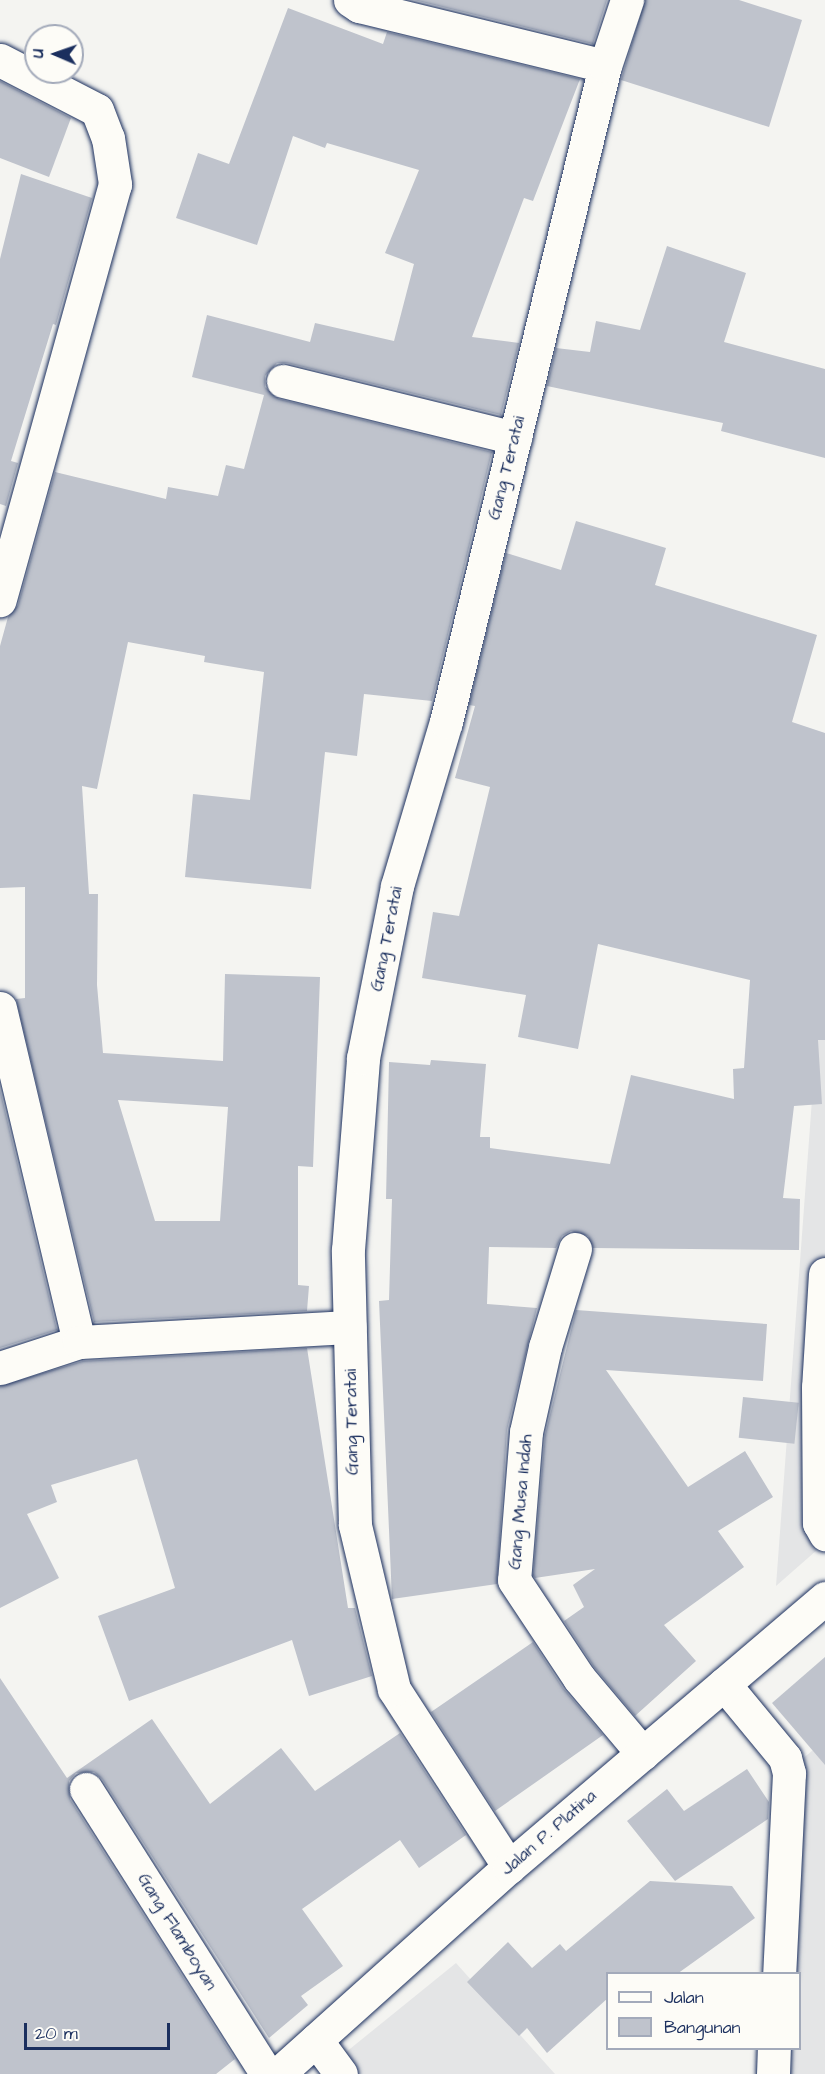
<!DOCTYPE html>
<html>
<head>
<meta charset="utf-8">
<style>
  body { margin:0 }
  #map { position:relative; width:825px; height:2074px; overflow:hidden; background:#f4f4f1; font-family:"Architects Daughter",sans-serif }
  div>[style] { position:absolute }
  .built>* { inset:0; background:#e4e5e6 }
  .building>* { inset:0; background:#bfc3cc; transform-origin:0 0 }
  .roads { filter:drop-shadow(0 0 2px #1b2f5e) drop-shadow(0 0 2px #1b2f5e) }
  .minor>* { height:33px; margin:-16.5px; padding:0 16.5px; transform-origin:16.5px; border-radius:16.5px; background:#fdfcf7 }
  span { translate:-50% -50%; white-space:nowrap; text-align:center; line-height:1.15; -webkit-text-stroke:4.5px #fdfcf7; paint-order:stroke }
  .street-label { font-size:18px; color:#1b2f5e }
  .legend { position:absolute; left:606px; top:1972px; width:195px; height:78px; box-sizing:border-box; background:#fdfcf7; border:2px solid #a3aaba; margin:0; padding:8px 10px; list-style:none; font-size:18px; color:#1b2f5e }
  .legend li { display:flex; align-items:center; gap:12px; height:30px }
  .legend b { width:30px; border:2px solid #a3aaba }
  .north { position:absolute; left:24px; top:24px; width:60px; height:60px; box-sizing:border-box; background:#fdfcf7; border:2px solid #a3aaba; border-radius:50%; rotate:272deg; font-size:16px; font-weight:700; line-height:24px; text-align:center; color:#1b2f5e }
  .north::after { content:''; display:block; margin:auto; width:21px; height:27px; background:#1b2f5e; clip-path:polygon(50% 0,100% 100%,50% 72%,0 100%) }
  .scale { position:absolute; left:24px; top:2023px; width:146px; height:27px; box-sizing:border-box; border:3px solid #1b2f5e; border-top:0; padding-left:8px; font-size:18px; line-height:21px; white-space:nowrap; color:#1b2f5e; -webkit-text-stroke:4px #fdfcf7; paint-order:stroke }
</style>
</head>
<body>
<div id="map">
  <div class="built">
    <div style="clip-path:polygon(825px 924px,825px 1543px,776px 1586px)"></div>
    <div style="clip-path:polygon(825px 1740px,825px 2074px,756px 2074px,758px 2049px,800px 2048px,800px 1974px,763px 1973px,776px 1781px)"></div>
    <div style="clip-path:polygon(456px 1963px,555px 2074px,319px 2074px)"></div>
  </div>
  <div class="building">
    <div style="clip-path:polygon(414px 0,607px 0,593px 44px)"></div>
    <div style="clip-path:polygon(645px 0,739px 0,802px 20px,769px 127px,621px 80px)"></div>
    <div style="clip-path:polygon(evenodd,288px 8px,383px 44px,387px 32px,580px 79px,533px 201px,524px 198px,472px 337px,519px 343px,501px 415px,287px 363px,277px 363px,265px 376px,265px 387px,279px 399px,492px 452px,432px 701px,364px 694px,357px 756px,325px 752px,311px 889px,185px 877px,193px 794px,250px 800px,264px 672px,204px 662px,205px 656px,128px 642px,97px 789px,82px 786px,89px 894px,98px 894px,97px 985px,103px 1053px,223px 1061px,225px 974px,320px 977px,313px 1167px,298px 1166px,298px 1285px,309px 1286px,307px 1311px,94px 1322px,16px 999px,25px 998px,25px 887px,0 888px,0 646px,8px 617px,18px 605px,55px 472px,166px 499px,168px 487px,218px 496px,226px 465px,244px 469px,264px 395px,192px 377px,207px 315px,310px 342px,315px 323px,394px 341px,414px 264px,385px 253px,419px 170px,327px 143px,325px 148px,293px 136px,257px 245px,176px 218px,198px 153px,229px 164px,288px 8px,118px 1100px,228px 1107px,220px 1221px,155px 1221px,118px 1100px)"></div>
    <div style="clip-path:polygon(0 81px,71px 118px,49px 177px,0 158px)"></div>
    <div style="clip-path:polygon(21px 174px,92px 198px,56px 325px,53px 324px,11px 461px,18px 463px,6px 506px,0 504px,0 259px)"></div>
    <div style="clip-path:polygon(667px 246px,746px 273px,724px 342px,825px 369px,825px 458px,721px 431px,723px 423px,547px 386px,556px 348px,590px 352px,596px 321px,640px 330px)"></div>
    <div style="clip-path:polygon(576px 521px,666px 548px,655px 585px,817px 635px,792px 722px,825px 733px,825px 1040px,818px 1040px,822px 1104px,794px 1106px,783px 1198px,800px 1199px,799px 1250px,593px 1248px,588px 1236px,571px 1231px,562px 1236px,556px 1248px,489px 1247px,487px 1304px,537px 1308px,507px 1430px,497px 1584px,392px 1599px,379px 1301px,389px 1300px,392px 1199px,386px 1199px,389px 1062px,430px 1065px,431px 1060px,486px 1064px,480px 1137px,490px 1137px,490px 1148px,610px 1164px,631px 1075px,734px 1099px,733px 1069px,744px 1068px,750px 980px,598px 944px,578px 1049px,518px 1037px,526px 995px,422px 978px,433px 912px,459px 916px,490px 787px,455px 778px,475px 706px,469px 705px,506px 553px,561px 570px)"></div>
    <div style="clip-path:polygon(0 1089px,57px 1330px,0 1348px)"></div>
    <div style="clip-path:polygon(576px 1310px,767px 1324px,763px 1381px,606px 1370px,688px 1487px,745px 1451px,773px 1497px,718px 1531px,744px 1567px,664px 1625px,696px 1661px,635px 1716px,594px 1667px,564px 1621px,584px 1607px,573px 1585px,595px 1569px,535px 1578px,533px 1575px,545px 1435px)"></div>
    <div style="clip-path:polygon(307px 1348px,348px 1608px,355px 1608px,372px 1676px,309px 1696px,292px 1640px,129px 1701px,98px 1616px,175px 1588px,137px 1459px,51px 1485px,57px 1502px,27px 1514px,59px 1578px,0 1608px,0 1386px,83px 1361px)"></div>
    <div style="left:743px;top:1397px;width:56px;height:41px;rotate:6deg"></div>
    <div style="clip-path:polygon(533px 1642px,563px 1688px,603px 1735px,495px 1811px,431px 1712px)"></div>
    <div style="clip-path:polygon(825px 1657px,825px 1765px,772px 1703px)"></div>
    <div style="clip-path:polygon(0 1678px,67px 1778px,152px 1719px,210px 1804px,281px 1748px,315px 1791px,400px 1733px,466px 1835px,419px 1868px,400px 1840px,302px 1909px,343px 1966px,301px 1996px,308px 2005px,269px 2038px,102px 1779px,94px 1772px,76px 1773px,69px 1781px,70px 1799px,235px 2059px,216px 2074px,0 2074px)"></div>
    <div style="clip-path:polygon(747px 1769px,769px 1802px,768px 1819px,675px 1881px,627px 1821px,667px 1789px,684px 1811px)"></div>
    <div style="clip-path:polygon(650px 1881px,732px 1886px,755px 1918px,677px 1974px,608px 1974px,608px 1998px,547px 2053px,527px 2028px,519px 2036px,467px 1982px,508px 1942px,532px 1968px,560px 1944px,566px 1951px)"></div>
  </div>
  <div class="roads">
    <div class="minor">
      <div style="left:350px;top:0;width:11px;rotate:34deg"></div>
      <div style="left:359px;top:6px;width:253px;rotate:13.7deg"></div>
      <div style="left:0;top:60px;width:109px;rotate:27.3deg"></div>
      <div style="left:97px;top:110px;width:30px;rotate:69deg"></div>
      <div style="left:108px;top:138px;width:47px;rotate:81.3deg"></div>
      <div style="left:115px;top:184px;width:432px;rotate:105.5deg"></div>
      <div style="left:283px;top:381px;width:239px;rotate:13.8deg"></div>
      <div style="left:0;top:1008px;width:343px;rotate:76.7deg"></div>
      <div style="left:575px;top:1249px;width:102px;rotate:107deg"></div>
      <div style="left:545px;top:1347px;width:87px;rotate:102.6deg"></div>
      <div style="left:526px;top:1432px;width:148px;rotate:94.6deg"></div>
      <div style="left:514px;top:1580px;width:118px;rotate:56.4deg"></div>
      <div style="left:579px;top:1678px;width:99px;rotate:49.9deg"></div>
      <div style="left:825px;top:1274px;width:113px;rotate:93.5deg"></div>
      <div style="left:818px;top:1387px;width:136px;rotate:89.6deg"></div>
      <div style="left:819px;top:1523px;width:13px;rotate:61deg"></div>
      <div style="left:0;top:1368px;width:83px;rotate:-18.2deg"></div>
      <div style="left:79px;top:1342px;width:271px;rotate:-3.2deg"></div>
      <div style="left:724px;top:1684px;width:96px;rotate:50.5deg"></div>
      <div style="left:785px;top:1758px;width:16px;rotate:75deg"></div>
      <div style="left:789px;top:1773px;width:201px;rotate:92.8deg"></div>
      <div style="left:86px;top:1789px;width:338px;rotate:57.6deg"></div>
      <div style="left:509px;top:1867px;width:212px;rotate:-122.9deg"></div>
      <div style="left:394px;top:1689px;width:169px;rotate:-103.4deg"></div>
      <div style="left:355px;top:1525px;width:275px;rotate:-91.5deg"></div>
      <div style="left:348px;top:1250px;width:193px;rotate:-85.5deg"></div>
      <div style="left:363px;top:1058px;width:175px;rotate:-78.8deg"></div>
      <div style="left:397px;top:886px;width:171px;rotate:-73.4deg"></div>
      <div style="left:446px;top:722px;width:675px;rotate:-76.38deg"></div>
      <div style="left:605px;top:66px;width:70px;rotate:-71.6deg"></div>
      <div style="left:316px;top:2040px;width:42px;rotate:53.7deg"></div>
      <div style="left:278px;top:2074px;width:310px;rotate:-41.9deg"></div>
      <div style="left:509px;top:1867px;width:415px;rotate:-40.4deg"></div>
      <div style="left:773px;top:2074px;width:26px;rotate:-88deg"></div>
    </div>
  </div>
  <div class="street-label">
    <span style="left:507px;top:468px;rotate:-76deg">Gang Teratai</span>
    <span style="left:387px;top:939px;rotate:-79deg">Gang Teratai</span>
    <span style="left:352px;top:1422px;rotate:-91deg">Gang Teratai</span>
    <span style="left:521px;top:1502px;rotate:-85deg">Gang Musa Indah</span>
    <span style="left:549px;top:1833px;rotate:-41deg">Jalan P. Platina</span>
    <span style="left:177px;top:1932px;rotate:58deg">Gang Flamboyan</span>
  </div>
  <ul class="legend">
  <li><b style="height:8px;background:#fdfcf7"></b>Jalan</li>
  <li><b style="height:16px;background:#bfc3cc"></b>Bangunan</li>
  </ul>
  <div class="north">U</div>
  <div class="scale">20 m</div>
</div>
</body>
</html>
